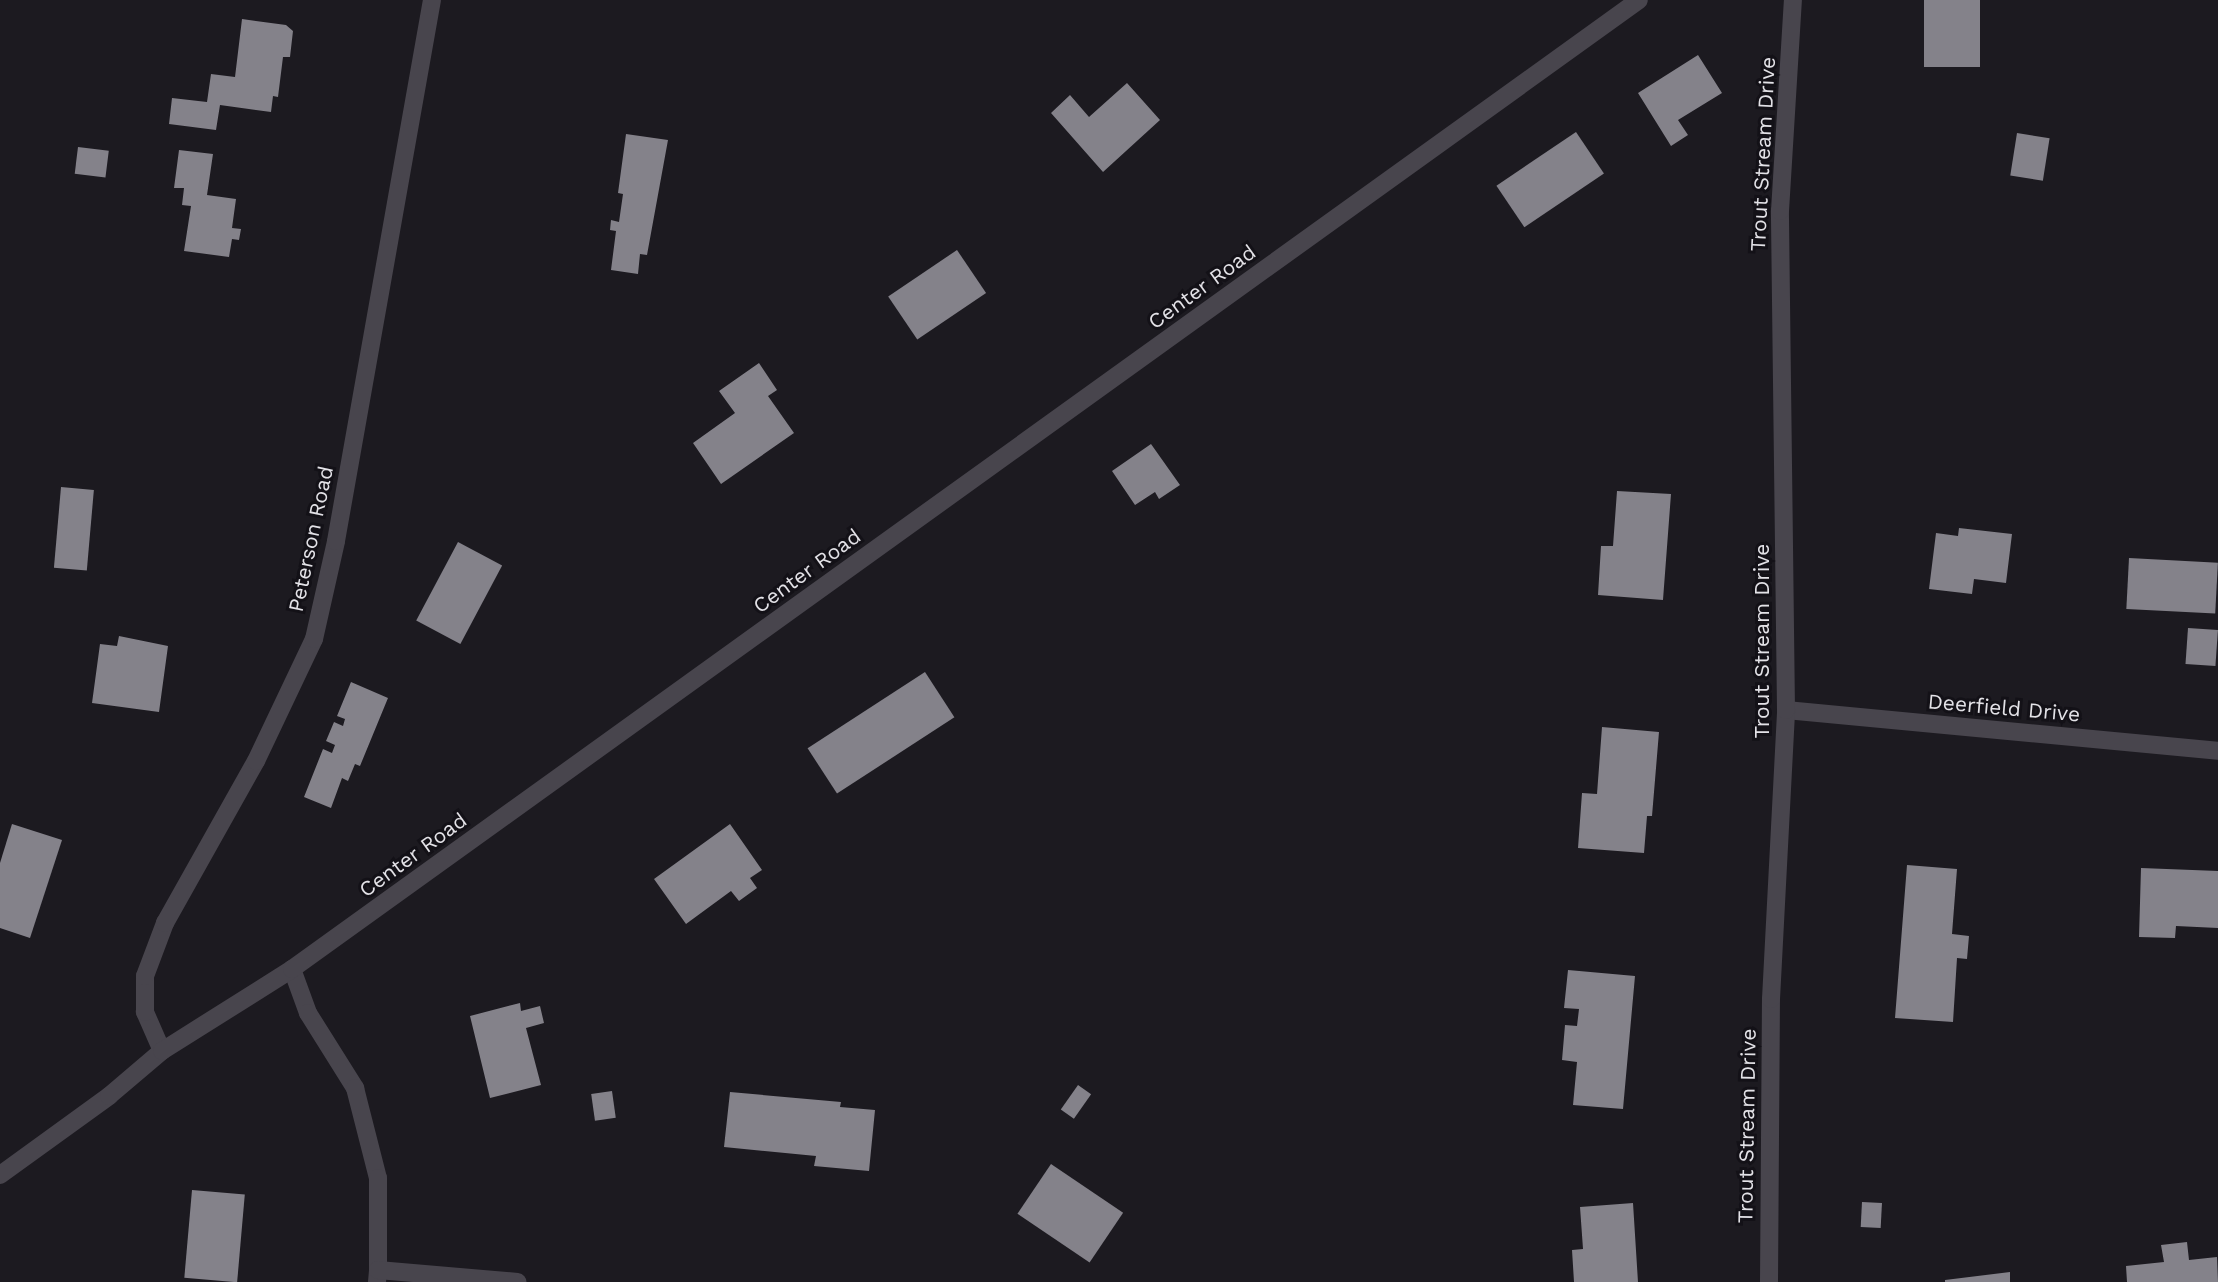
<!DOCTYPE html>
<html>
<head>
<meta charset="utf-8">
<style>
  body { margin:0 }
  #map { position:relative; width:2218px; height:1282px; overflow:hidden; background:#1c1a20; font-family:"Work Sans",sans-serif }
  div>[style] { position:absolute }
  .building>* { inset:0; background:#84828a; transform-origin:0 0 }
  .street>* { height:18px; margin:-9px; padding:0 9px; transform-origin:9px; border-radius:9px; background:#48454d }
  .secondary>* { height:18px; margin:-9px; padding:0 9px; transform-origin:9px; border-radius:9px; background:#48454d }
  span { translate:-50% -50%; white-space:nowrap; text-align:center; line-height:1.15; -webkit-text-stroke:6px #131117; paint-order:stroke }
  .street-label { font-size:21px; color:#e3e2e7 }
</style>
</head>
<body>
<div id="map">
  <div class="building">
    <div style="left:1924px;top:0;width:56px;height:67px"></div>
    <div style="clip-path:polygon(242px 19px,286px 25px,293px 31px,290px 57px,283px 57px,278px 97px,273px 96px,271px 112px,220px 105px,216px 130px,169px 124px,172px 98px,207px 102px,211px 74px,235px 77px)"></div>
    <div style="clip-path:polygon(1698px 55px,1722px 93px,1678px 120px,1688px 135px,1671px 146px,1638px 93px)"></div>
    <div style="clip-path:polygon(1127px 83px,1160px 120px,1103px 172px,1051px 113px,1070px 95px,1089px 117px)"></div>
    <div style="left:1576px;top:132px;width:50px;height:96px;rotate:56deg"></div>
    <div style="left:2017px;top:133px;width:33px;height:43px;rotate:9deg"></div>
    <div style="clip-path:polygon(626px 134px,668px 140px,647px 255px,640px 254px,638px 274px,611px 270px,616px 231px,610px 230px,611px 220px,619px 222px,623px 194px,618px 193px)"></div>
    <div style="left:78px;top:147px;width:31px;height:27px;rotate:7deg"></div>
    <div style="clip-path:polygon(179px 150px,213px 154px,207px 195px,236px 199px,232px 228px,241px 229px,239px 240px,232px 239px,229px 257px,184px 251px,191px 206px,182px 205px,184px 188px,174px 188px)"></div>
    <div style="left:957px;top:250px;width:52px;height:83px;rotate:56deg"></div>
    <div style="clip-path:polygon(759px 363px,777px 390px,768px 396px,794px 433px,721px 484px,693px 443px,735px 413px,719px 391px)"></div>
    <div style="clip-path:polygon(1151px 444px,1180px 485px,1159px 499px,1155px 492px,1135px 505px,1112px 471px)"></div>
    <div style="left:61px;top:487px;width:33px;height:81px;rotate:5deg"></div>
    <div style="clip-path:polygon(1617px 491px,1671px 494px,1663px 600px,1598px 595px,1601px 546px,1613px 546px)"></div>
    <div style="clip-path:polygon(1959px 528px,2012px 534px,2006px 583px,1974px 579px,1972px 594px,1929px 589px,1936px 533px,1958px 536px)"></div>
    <div style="left:458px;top:542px;width:50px;height:89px;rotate:28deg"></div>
    <div style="left:2129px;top:558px;width:89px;height:51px;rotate:3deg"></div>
    <div style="left:2188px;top:628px;width:30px;height:36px;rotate:4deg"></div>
    <div style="clip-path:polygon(119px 636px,168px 646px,159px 712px,92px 703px,100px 644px,117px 646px)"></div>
    <div style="left:925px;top:672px;width:54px;height:140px;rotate:57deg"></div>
    <div style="clip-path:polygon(351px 682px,388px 698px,360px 766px,355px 764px,348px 781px,342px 778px,331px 808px,304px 797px,323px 749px,332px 753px,335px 745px,326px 741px,334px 722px,343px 726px,345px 719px,337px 716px)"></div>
    <div style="clip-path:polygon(1602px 727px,1659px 732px,1652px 816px,1647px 816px,1644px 853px,1578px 848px,1582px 793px,1597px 794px)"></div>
    <div style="clip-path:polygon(12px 824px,62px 840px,30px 938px,0 928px,0 863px)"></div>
    <div style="clip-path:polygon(730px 824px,762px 870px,750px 878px,757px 888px,739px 901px,731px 891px,686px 924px,654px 879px)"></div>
    <div style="clip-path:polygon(1907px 865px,1957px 869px,1952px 934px,1969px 936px,1967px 959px,1957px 958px,1953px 1022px,1895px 1018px)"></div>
    <div style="clip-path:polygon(2141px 868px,2218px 871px,2218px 928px,2176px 926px,2175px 938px,2139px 937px)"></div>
    <div style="clip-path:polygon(1568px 970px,1635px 976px,1623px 1109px,1573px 1105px,1577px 1062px,1562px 1060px,1565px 1025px,1577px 1026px,1579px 1009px,1564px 1008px)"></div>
    <div style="clip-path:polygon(520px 1003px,521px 1011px,540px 1006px,544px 1023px,526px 1028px,541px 1085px,490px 1098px,470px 1016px)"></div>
    <div style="left:1078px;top:1085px;width:16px;height:30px;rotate:35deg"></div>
    <div style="left:612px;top:1091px;width:27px;height:21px;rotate:82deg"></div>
    <div style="clip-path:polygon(730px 1092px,841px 1102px,840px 1107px,875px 1110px,869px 1171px,814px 1166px,816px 1156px,724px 1147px)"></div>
    <div style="left:1051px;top:1164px;width:87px;height:60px;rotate:34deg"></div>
    <div style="left:192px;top:1190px;width:53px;height:88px;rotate:5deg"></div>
    <div style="left:1862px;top:1202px;width:20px;height:25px;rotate:3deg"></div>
    <div style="clip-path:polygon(1633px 1203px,1638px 1282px,1574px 1282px,1572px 1250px,1583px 1249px,1580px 1207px)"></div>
    <div style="clip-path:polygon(2187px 1242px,2189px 1260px,2217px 1257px,2218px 1282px,2127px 1282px,2126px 1266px,2164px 1262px,2161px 1245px)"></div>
    <div style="clip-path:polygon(2010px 1272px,2010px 1282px,1945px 1282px,1945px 1280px)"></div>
  </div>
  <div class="street">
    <div style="left:1786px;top:710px;width:434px;rotate:5.4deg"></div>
    <div style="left:292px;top:969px;width:47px;rotate:70deg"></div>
    <div style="left:308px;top:1013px;width:89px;rotate:57.9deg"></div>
    <div style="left:355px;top:1088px;width:93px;rotate:75.7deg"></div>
    <div style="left:378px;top:1178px;width:92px;rotate:90deg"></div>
    <div style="left:162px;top:1051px;width:43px;rotate:-113.6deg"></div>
    <div style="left:145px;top:1012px;width:36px;rotate:-90deg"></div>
    <div style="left:145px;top:976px;width:57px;rotate:-69.3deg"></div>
    <div style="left:165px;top:923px;width:186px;rotate:-60.7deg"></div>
    <div style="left:256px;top:761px;width:135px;rotate:-64.6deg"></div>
    <div style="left:314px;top:639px;width:100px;rotate:-77.3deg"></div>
    <div style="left:336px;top:541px;width:549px;rotate:-79.94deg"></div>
    <div style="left:377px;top:1282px;width:12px;rotate:-85deg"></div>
    <div style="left:378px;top:1270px;width:140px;rotate:4.9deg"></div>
    <div style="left:1769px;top:1282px;width:283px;rotate:-89.6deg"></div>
    <div style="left:1771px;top:999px;width:289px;rotate:-87deg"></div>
    <div style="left:1786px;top:710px;width:499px;rotate:-90.7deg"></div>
    <div style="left:1780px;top:211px;width:211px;rotate:-86.5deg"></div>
  </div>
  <div class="secondary">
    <div style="left:0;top:1175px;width:135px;rotate:-35.9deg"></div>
    <div style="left:109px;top:1096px;width:70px;rotate:-40.3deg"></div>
    <div style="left:162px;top:1051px;width:154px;rotate:-32.2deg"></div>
    <div style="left:292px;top:969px;width:1659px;rotate:-35.73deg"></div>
  </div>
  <div class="street-label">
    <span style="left:1763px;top:154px;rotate:-87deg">Trout Stream Drive</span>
    <span style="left:1202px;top:287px;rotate:-36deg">Center Road</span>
    <span style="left:311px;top:539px;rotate:-78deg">Peterson Road</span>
    <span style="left:807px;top:571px;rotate:-36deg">Center Road</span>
    <span style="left:1762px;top:641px;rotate:-90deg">Trout Stream Drive</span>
    <span style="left:2004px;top:708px;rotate:5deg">Deerfield Drive</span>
    <span style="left:413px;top:855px;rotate:-36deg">Center Road</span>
    <span style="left:1747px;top:1126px;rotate:-89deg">Trout Stream Drive</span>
  </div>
</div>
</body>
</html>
